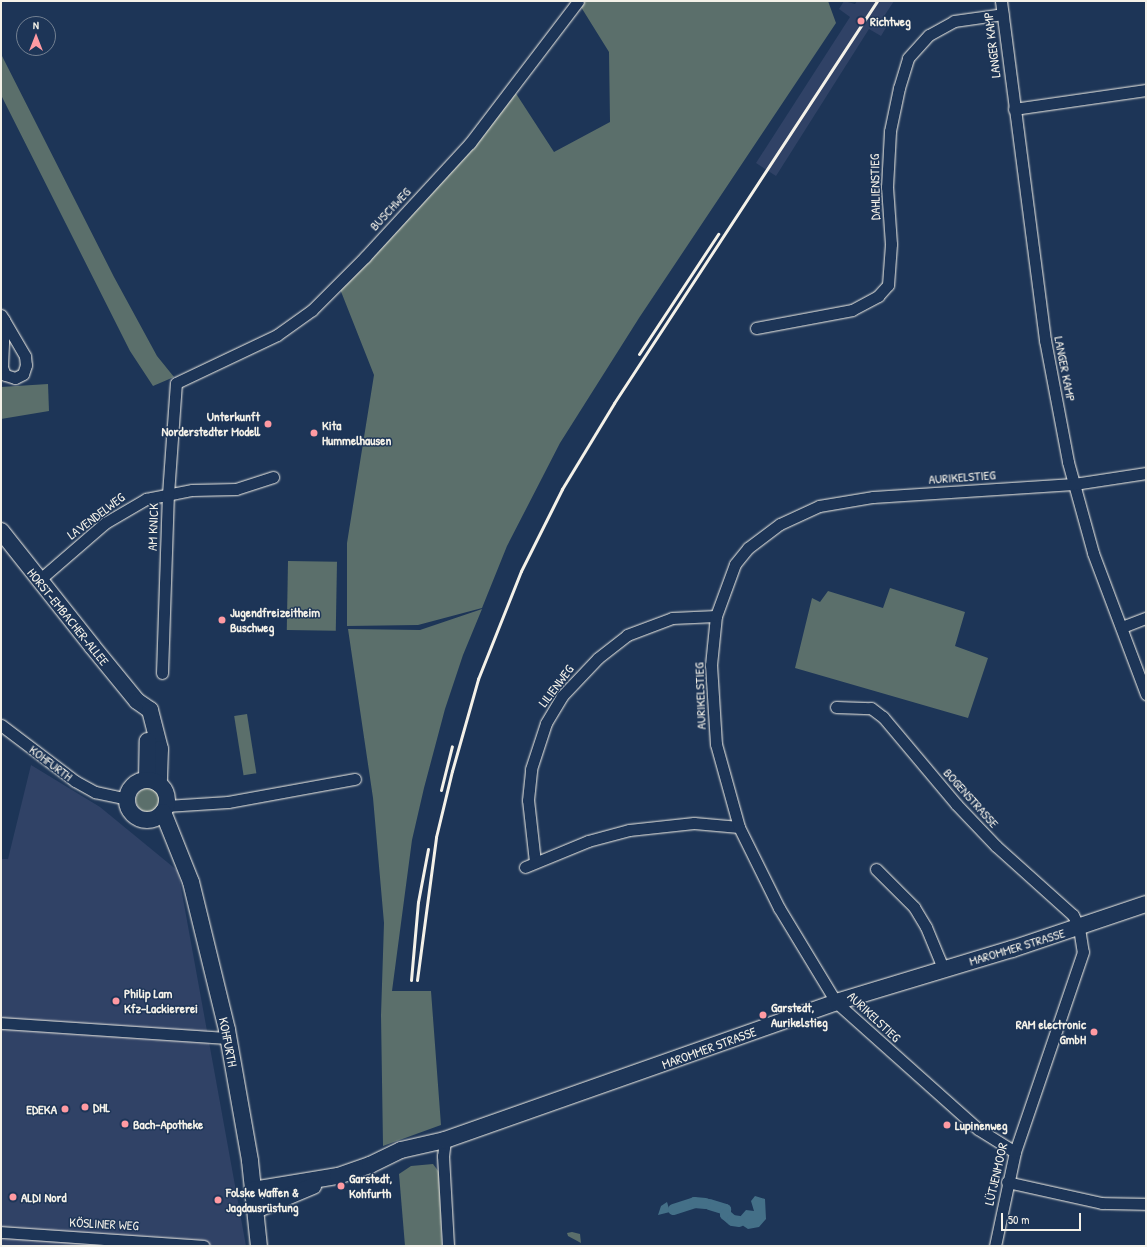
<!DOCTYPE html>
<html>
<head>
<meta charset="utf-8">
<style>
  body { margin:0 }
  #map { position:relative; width:1147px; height:1247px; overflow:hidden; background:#1d3557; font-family:"Patrick Hand",sans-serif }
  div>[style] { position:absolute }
  .built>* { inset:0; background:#304266 }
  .green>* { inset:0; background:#5b6f6b; transform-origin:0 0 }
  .round { border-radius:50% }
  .water>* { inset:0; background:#447088 }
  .canal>* { height:11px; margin:-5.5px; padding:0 5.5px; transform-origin:5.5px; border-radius:5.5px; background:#447088 }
  .roads { filter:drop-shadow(0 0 1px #f4f1e8) drop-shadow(0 0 1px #f4f1e8) }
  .street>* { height:11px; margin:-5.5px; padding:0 5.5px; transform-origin:5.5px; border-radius:5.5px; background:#1d3557 }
  .secondary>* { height:16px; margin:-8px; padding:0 8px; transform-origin:8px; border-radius:8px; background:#1d3557 }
  .secondary>.ring { margin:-8px; padding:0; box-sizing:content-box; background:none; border:16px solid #1d3557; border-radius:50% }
  .rail>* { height:3px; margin:-1.5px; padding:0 1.5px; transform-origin:1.5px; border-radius:1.5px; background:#f4f1e8 }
  .dots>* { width:11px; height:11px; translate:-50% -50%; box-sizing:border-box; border:2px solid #1d3557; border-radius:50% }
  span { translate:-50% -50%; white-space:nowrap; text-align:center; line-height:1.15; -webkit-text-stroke:3px #1d3557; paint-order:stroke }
  .poi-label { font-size:13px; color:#f4f1e8; font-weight:700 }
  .left { translate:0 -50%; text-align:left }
  .right { translate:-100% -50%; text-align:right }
  .street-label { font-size:13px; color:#f4f1e8 }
  .frame { position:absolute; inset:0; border:2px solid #f4f1e8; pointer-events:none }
  .north { position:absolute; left:16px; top:16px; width:40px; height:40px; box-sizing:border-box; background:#1d3557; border:1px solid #738091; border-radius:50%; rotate:0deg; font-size:11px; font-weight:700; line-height:16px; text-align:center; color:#f4f1e8 }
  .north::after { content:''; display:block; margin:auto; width:14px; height:18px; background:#ff9aa2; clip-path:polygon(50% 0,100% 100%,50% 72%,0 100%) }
  .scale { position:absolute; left:1001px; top:1213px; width:80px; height:18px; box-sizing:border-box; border:2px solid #f4f1e8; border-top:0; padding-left:5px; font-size:12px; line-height:14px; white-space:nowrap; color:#f4f1e8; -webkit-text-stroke:3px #1d3557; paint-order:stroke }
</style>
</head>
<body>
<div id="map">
  <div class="built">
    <div style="clip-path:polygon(844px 1px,855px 4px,857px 1px,894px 1px,881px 21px,887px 26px,881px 36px,869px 29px,776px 176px,756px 163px,850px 17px,839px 9px)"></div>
    <div style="clip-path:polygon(31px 765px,100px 807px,178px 871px,246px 1246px,1px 1246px,1px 859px,8px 859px)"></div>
  </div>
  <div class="green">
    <div style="clip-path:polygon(585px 1px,828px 1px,836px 23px,639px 318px,560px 443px,507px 546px,482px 608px,418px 625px,347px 626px,347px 543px,374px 375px,340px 289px,515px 92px,554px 152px,610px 122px,609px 52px,581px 7px)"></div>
    <div style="clip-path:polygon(1px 54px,114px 277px,157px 356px,174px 377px,153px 386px,130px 351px,1px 95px)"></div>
    <div style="clip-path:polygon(48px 384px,49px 411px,1px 419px,1px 387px)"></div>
    <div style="left:288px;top:561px;width:49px;height:69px;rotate:1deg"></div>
    <div style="clip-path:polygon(890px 588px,965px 612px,955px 646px,988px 658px,968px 718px,795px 668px,812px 598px,820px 602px,828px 591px,883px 608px)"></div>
    <div style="clip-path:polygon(482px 609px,463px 655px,445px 709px,424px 788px,412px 840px,392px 991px,431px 991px,441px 1125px,383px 1146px,381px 1015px,384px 923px,373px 798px,348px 629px,420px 630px)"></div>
    <div style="left:247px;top:714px;width:60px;height:13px;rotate:81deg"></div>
    <div class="round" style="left:136px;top:788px;width:24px;height:24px"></div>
    <div style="clip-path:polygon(433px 1164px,439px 1172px,442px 1246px,405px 1246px,399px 1174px,411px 1166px)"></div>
    <div style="clip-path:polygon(572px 1232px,580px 1234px,581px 1243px,568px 1236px,567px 1233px)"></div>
  </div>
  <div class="water">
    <div style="clip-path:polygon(755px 1196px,765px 1199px,766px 1219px,759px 1227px,748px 1229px,739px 1223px,739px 1218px,746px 1210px,754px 1211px,751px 1201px)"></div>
    <div style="clip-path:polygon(667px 1202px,670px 1212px,658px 1215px,661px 1206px)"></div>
  </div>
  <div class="canal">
    <div style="left:709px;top:1204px;width:17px;rotate:17deg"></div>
    <div style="left:725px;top:1209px;width:5px;rotate:90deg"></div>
    <div style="left:725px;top:1214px;width:9px;rotate:41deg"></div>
    <div style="left:732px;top:1220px;width:7px;rotate:8deg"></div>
    <div style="left:673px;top:1209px;width:22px;rotate:-18deg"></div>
    <div style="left:694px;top:1202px;width:11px;rotate:5deg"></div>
  </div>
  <div class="roads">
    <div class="street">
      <div style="left:1001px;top:1px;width:342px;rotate:82.6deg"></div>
      <div style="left:1045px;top:340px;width:124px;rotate:79.3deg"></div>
      <div style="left:1068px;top:462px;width:94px;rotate:74.6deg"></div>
      <div style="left:1093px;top:553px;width:151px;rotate:69.4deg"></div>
      <div style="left:1014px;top:109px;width:133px;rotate:-8.2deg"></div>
      <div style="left:1px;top:315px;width:6px;rotate:59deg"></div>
      <div style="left:4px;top:320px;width:42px;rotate:59.7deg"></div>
      <div style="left:25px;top:356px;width:9px;rotate:84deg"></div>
      <div style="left:26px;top:365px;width:9px;rotate:108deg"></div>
      <div style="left:23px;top:374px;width:9px;rotate:153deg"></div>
      <div style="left:15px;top:378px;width:10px;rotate:-163deg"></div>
      <div style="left:5px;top:375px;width:9px;rotate:-111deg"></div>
      <div style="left:2px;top:367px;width:47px;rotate:-87.6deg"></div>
      <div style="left:756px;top:328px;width:98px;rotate:-10.6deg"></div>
      <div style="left:852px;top:310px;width:30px;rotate:-28deg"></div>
      <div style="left:878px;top:296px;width:15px;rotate:-48deg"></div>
      <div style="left:888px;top:285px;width:41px;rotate:-85.8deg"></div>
      <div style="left:891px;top:244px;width:57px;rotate:-94deg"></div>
      <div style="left:887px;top:187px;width:56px;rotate:-86.9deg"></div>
      <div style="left:890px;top:131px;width:44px;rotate:-78.2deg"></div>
      <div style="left:899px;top:88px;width:31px;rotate:-73deg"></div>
      <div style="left:908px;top:58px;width:31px;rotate:-48deg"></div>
      <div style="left:929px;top:35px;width:29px;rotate:-29deg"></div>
      <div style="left:954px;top:21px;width:49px;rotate:-8.1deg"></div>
      <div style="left:38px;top:581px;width:89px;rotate:-40.9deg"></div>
      <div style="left:105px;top:523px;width:48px;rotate:-30.3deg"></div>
      <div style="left:146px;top:499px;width:47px;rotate:-11.1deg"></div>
      <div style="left:192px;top:490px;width:44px;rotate:-1.3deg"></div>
      <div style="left:236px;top:489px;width:39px;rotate:-18deg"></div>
      <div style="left:1122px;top:627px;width:26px;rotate:-21deg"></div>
      <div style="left:162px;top:673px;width:179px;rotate:-88.1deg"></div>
      <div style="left:168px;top:494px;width:111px;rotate:-85.9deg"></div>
      <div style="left:176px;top:383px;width:112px;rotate:-25.4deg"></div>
      <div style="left:277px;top:335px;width:43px;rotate:-35.5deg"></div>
      <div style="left:312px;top:310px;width:75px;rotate:-45deg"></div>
      <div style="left:365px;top:257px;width:155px;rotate:-47.4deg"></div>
      <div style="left:470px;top:143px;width:178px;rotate:-52.7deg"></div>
      <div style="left:836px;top:707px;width:35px;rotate:2deg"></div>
      <div style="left:871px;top:708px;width:15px;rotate:37deg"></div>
      <div style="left:883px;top:717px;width:114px;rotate:50deg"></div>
      <div style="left:956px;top:804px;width:58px;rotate:46.4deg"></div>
      <div style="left:996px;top:846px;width:103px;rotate:41.9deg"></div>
      <div style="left:1073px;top:915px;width:14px;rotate:65deg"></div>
      <div style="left:1079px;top:928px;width:24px;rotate:81deg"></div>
      <div style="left:1083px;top:952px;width:211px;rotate:108.8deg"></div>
      <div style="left:1015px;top:1152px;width:96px;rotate:102deg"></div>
      <div style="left:1px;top:725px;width:93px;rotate:37.1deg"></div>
      <div style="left:75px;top:781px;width:23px;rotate:29deg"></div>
      <div style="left:95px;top:792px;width:33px;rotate:12deg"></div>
      <div style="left:166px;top:806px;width:62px;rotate:-3.7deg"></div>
      <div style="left:228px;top:802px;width:129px;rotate:-10.3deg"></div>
      <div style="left:535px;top:862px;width:62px;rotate:-96.4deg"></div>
      <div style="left:528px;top:800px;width:31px;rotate:-84deg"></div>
      <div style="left:531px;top:769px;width:48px;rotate:-71.9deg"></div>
      <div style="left:546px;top:723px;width:31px;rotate:-59deg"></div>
      <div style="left:562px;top:696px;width:52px;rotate:-46.5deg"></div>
      <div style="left:598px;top:658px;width:37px;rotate:-38deg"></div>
      <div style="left:627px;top:635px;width:48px;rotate:-20.7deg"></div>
      <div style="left:672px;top:618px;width:44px;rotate:-2.6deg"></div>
      <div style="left:525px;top:867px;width:68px;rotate:-22.4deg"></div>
      <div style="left:588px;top:841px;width:42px;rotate:-15deg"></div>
      <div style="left:629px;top:830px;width:65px;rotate:-6.1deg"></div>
      <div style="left:694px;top:823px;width:45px;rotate:5.1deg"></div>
      <div style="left:876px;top:869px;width:54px;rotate:45deg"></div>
      <div style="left:914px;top:907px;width:23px;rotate:59deg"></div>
      <div style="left:926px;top:927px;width:44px;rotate:67.5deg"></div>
      <div style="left:1px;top:1023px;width:228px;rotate:3.8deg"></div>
      <div style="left:445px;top:1140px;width:16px;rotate:97deg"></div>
      <div style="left:443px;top:1156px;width:90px;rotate:86.8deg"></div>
      <div style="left:1015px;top:1152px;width:44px;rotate:-148.1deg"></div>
      <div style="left:978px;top:1129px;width:191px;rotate:-138.2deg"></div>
      <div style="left:836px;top:1002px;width:110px;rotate:-121.2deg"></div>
      <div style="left:779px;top:908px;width:90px;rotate:-116.3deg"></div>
      <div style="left:739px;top:827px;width:86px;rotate:-105.5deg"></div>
      <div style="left:716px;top:744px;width:79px;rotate:-93.6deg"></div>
      <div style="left:711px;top:665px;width:49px;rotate:-84.2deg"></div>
      <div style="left:716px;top:616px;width:55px;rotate:-69.9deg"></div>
      <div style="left:735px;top:564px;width:21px;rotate:-51deg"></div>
      <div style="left:748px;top:548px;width:40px;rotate:-37deg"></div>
      <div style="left:780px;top:524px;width:43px;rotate:-24.8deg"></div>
      <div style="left:819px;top:506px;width:55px;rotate:-9.5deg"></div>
      <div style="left:873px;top:497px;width:201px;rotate:-3.7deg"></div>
      <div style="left:1074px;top:484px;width:73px;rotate:-8.7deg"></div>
      <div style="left:1007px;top:1182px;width:97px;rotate:12.5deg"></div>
      <div style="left:1102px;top:1203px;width:44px;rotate:1.3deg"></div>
      <div style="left:1px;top:1232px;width:203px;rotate:3.9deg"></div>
    </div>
    <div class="secondary">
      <div style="left:1px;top:531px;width:147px;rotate:51.6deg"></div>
      <div style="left:92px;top:646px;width:71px;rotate:50.7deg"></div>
      <div style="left:137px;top:701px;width:16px;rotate:35deg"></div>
      <div style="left:150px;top:710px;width:40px;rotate:75.6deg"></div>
      <div style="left:160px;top:749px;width:35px;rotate:92deg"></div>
      <div style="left:147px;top:780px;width:39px;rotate:-89deg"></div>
      <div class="ring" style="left:127px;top:780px;width:24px;height:24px"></div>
      <div style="left:163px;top:812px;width:75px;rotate:68.2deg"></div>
      <div style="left:191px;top:882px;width:152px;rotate:76.3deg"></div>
      <div style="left:227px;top:1030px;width:133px;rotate:80deg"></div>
      <div style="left:250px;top:1161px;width:85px;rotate:84deg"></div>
      <div style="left:253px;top:1190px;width:86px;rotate:-9.4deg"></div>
      <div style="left:338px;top:1176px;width:34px;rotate:-19deg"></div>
      <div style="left:370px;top:1165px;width:34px;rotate:-26deg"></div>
      <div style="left:401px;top:1150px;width:45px;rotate:-12.8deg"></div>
      <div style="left:445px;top:1140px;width:415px;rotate:-19.4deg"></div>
      <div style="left:836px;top:1002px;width:184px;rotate:-16.8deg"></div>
      <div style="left:1012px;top:949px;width:141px;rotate:-18.6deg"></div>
      <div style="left:256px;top:1210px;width:62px;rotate:-22.8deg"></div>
    </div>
  </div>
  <div class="rail">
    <div style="left:639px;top:354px;width:144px;rotate:-56.6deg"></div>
    <div style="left:441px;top:790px;width:45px;rotate:-76deg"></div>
    <div style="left:411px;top:980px;width:78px;rotate:-84.9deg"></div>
    <div style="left:418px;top:902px;width:54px;rotate:-79.3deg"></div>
    <div style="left:417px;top:980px;width:144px;rotate:-82.4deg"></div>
    <div style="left:436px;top:837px;width:68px;rotate:-76.4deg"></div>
    <div style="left:452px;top:771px;width:96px;rotate:-74.2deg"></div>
    <div style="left:478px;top:679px;width:116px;rotate:-68.3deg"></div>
    <div style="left:521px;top:571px;width:92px;rotate:-63.4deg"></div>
    <div style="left:562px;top:489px;width:100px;rotate:-58.8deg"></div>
    <div style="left:614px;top:403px;width:480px;rotate:-56.8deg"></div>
  </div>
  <div class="dots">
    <div style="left:861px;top:21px;background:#ff9aa2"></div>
    <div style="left:268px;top:424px;background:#ff9aa2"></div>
    <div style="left:314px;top:433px;background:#ff9aa2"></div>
    <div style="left:222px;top:620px;background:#ff9aa2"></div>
    <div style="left:116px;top:1001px;background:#ff9aa2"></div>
    <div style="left:763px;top:1015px;background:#ff9aa2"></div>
    <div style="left:1094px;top:1032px;background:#ff9aa2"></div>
    <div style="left:85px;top:1107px;background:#ff9aa2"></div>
    <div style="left:65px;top:1109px;background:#ff9aa2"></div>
    <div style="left:125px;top:1124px;background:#ff9aa2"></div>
    <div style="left:947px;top:1125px;background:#ff9aa2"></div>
    <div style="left:341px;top:1186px;background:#ff9aa2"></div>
    <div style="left:13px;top:1197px;background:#ff9aa2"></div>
    <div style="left:218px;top:1200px;background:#ff9aa2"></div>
  </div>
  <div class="poi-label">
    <span class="left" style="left:870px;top:21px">Richtweg</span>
    <span class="right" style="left:260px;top:424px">Unterkunft<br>Norderstedter Modell</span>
    <span class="left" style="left:322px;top:433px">Kita<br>Hummelhausen</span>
    <span class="left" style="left:230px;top:620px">Jugendfreizeitheim<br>Buschweg</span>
    <span class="left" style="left:124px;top:1001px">Philip Lam<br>Kfz-Lackiererei</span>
    <span class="left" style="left:771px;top:1015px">Garstedt,<br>Aurikelstieg</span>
    <span class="right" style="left:1086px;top:1032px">RAM electronic<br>GmbH</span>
    <span class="left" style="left:93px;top:1107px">DHL</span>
    <span class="right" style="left:57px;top:1109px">EDEKA</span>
    <span class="left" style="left:133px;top:1124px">Bach-Apotheke</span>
    <span class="left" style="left:955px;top:1125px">Lupinenweg</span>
    <span class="left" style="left:349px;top:1186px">Garstedt,<br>Kohfurth</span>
    <span class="left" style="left:226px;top:1200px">Folske Waffen &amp;<br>Jagdausrüstung</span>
    <span class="left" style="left:21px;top:1197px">ALDI Nord</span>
  </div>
  <div class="street-label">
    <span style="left:992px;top:45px;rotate:-97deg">LANGER KAMP</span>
    <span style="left:875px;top:187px;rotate:-91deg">DAHLIENSTIEG</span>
    <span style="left:390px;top:209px;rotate:-47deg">BUSCHWEG</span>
    <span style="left:1065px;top:369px;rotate:79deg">LANGER KAMP</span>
    <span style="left:962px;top:477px;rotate:-4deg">AURIKELSTIEG</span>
    <span style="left:96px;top:516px;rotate:-37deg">LAVENDELWEG</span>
    <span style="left:153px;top:527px;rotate:-88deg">AM KNICK</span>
    <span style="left:68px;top:617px;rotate:51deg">HORST-EMBACHER-ALLEE</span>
    <span style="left:556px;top:686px;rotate:-53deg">LILIENWEG</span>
    <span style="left:700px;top:696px;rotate:-92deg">AURIKELSTIEG</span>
    <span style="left:51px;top:763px;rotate:37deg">KOHFURTH</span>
    <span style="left:971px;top:798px;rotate:48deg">BOGENSTRASSE</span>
    <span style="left:1017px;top:947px;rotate:-17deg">MAROMMER STRASSE</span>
    <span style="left:874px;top:1017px;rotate:43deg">AURIKELSTIEG</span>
    <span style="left:228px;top:1042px;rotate:79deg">KOHFURTH</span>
    <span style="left:709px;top:1048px;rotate:-20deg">MAROMMER STRASSE</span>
    <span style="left:996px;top:1174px;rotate:-77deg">LÜTJENMOOR</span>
    <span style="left:104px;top:1224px;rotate:3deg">KÖSLINER WEG</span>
  </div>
  <div class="frame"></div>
  <div class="north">N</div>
  <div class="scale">50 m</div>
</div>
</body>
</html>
